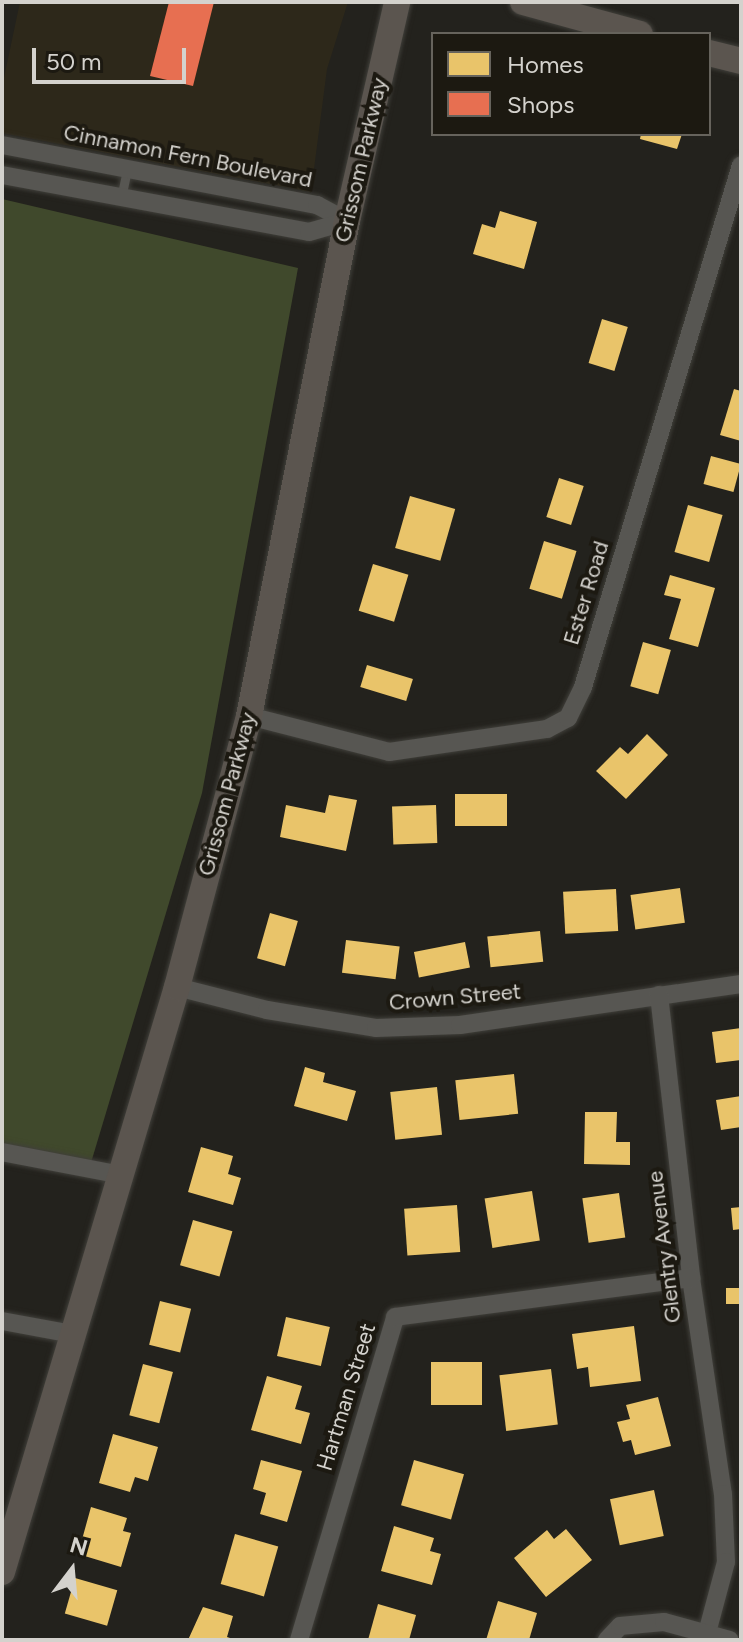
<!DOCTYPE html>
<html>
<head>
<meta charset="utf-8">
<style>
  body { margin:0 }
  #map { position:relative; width:743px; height:1642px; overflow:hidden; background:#23221d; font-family:Figtree,sans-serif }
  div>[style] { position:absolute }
  .built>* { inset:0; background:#2d281a }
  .green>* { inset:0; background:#40492c }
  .homes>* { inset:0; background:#e9c46a; transform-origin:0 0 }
  .shops>* { inset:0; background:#e76f51 }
  .roads { filter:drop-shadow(0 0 2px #403f3a) drop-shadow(0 0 2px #403f3a) }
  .lane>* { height:9px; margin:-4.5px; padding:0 4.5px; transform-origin:4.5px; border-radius:4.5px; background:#575652 }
  .street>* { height:18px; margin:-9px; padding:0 9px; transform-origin:9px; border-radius:9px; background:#575652 }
  .secondary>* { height:26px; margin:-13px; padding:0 13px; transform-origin:13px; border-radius:13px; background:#5b554f }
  span { translate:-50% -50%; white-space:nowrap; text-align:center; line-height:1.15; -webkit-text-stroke:8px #1c1911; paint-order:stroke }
  .street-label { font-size:22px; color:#d4d2cd }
  .frame { position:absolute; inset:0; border:4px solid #d4d2cd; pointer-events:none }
  .legend { position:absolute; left:431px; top:32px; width:280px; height:104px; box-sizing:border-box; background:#1c1911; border:2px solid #66635c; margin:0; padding:10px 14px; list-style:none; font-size:24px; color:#d4d2cd }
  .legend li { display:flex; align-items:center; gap:16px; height:40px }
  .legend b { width:40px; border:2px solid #66635c }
  .north { position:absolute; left:32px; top:1530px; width:80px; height:80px; -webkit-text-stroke:6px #1c1911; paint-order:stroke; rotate:16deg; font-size:22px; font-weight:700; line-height:32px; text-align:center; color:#d4d2cd }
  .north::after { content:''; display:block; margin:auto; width:28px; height:36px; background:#d4d2cd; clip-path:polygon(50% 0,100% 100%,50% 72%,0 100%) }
  .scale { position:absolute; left:32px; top:48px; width:154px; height:36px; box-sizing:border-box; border:4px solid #d4d2cd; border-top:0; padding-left:10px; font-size:24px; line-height:28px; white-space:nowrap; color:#d4d2cd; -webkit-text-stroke:6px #1c1911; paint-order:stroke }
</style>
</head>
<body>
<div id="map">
  <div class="built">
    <div style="clip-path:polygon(20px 2px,348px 2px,327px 69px,311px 192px,2px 133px,2px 87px)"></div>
  </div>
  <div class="green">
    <div style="clip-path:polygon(2px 199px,298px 268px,202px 793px,90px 1166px,2px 1148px)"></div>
  </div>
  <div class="homes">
    <div style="clip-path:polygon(641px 134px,682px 134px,677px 149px,640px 139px)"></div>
    <div style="clip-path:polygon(500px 211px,537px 222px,524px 269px,473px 254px,482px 224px,495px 228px)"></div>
    <div style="left:602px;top:319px;width:27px;height:46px;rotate:17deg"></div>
    <div style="clip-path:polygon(734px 389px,741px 391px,741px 441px,720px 435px)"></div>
    <div style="left:711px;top:456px;width:31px;height:29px;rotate:15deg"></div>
    <div style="left:559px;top:478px;width:26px;height:41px;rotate:18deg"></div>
    <div style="left:410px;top:496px;width:47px;height:54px;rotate:16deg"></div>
    <div style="left:688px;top:505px;width:36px;height:49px;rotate:16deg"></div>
    <div style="left:544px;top:541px;width:34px;height:50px;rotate:17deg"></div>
    <div style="left:373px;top:564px;width:37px;height:49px;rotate:17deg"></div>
    <div style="clip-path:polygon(670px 575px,715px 588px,698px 647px,669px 639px,681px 599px,664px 595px)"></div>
    <div style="left:643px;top:642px;width:29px;height:46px;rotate:16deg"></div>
    <div style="left:367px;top:665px;width:48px;height:23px;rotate:17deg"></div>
    <div style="clip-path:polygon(647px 734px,668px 755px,626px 799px,596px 771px,620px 747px,628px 754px)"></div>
    <div style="left:455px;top:794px;width:52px;height:32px"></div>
    <div style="clip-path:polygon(329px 795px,357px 800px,346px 851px,280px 837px,286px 805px,325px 813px)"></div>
    <div style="left:436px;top:805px;width:38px;height:44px;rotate:88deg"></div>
    <div style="left:680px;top:888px;width:35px;height:50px;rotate:82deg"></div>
    <div style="left:616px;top:889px;width:42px;height:53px;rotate:87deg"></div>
    <div style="left:270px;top:913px;width:29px;height:47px;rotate:16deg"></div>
    <div style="left:540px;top:931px;width:31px;height:53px;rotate:84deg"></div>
    <div style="left:346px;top:940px;width:54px;height:33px;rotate:7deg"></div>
    <div style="left:465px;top:942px;width:26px;height:52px;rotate:79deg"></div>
    <div style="clip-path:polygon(741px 1028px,741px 1060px,716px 1063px,712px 1032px)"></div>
    <div style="clip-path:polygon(305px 1067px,325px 1073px,323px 1082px,356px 1091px,347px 1121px,294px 1106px)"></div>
    <div style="left:514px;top:1074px;width:40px;height:59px;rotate:84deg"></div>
    <div style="left:437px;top:1087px;width:48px;height:47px;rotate:84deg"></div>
    <div style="clip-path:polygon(741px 1096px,741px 1127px,721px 1130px,716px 1100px)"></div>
    <div style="clip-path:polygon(585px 1112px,617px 1112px,616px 1142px,630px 1142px,630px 1165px,584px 1164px)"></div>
    <div style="clip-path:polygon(201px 1147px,233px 1156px,228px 1174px,241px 1178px,233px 1205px,188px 1192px)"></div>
    <div style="left:532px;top:1191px;width:50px;height:48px;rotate:81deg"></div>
    <div style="left:619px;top:1193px;width:45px;height:37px;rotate:82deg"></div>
    <div style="left:457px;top:1205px;width:47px;height:53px;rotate:86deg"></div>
    <div style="clip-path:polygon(741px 1207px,741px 1229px,733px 1230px,731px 1208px)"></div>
    <div style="left:193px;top:1220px;width:41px;height:47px;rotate:16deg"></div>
    <div style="left:741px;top:1288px;width:16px;height:15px;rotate:90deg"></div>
    <div style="left:160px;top:1301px;width:32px;height:45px;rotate:14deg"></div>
    <div style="left:286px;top:1317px;width:45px;height:40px;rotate:13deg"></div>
    <div style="clip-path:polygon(634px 1326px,641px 1381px,590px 1387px,588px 1367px,577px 1369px,572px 1334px)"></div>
    <div style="left:431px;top:1362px;width:51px;height:43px"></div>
    <div style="left:143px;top:1364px;width:31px;height:53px;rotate:15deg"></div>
    <div style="left:551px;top:1369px;width:56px;height:52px;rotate:83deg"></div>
    <div style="clip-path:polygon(267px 1376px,302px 1386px,295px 1409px,310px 1413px,301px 1444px,251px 1430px)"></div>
    <div style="clip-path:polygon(658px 1397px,671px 1446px,635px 1455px,631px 1440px,623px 1442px,617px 1422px,630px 1419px,626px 1405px)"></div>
    <div style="clip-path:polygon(113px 1434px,158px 1447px,148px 1481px,135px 1477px,130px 1492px,99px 1483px)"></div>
    <div style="clip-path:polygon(261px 1460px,302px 1471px,287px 1522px,260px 1514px,266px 1493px,253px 1489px)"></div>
    <div style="left:414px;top:1460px;width:52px;height:47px;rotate:16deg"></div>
    <div style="left:654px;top:1490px;width:47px;height:45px;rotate:78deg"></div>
    <div style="clip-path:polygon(91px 1507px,127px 1518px,123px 1531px,131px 1533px,121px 1567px,78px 1554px)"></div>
    <div style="clip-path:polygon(394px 1526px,434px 1538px,430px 1551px,441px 1554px,432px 1585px,381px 1571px)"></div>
    <div style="clip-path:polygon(566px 1529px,592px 1560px,546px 1597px,514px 1558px,547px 1530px,554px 1539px)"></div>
    <div style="left:235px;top:1534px;width:45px;height:52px;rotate:16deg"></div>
    <div style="left:75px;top:1578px;width:44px;height:37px;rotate:16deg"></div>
    <div style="clip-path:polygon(498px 1601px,537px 1613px,529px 1640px,486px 1640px)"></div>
    <div style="clip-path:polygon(378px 1604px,416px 1615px,409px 1640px,368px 1640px)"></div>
    <div style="clip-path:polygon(203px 1607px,233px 1616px,227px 1637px,236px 1640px,188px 1640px)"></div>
  </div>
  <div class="shops">
    <div style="clip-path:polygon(169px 2px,214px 2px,193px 86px,150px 76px)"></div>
  </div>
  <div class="roads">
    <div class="lane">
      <div style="left:121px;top:198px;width:30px;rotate:-78deg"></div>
    </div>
    <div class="street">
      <div style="left:2px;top:145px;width:321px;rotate:10.8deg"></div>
      <div style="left:317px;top:205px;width:34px;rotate:28deg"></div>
      <div style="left:2px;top:175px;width:312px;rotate:10.5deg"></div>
      <div style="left:309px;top:232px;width:40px;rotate:-16deg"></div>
      <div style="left:249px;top:716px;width:145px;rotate:14.4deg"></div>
      <div style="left:389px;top:752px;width:160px;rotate:-8.3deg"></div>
      <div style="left:547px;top:729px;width:24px;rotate:-28deg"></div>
      <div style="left:568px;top:718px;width:34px;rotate:-64deg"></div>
      <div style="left:583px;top:687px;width:545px;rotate:-73.16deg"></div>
      <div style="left:177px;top:987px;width:93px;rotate:14.3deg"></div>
      <div style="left:267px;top:1010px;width:110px;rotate:9.4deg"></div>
      <div style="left:376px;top:1028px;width:84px;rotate:-2deg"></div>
      <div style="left:460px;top:1025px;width:284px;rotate:-8.3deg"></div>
      <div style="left:659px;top:995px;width:285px;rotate:83.5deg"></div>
      <div style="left:691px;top:1278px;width:218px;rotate:81.6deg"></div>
      <div style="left:723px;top:1494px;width:68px;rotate:87.5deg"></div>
      <div style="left:726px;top:1562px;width:73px;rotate:105deg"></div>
      <div style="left:2px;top:1152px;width:122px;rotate:10.9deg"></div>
      <div style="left:2px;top:1321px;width:71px;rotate:10.5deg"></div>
      <div style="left:299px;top:1640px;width:337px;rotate:-73.4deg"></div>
      <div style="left:395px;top:1317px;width:299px;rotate:-7.5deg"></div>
      <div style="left:607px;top:1640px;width:19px;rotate:-47deg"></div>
      <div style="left:620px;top:1626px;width:44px;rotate:-5.2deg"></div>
      <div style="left:664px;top:1622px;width:68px;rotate:15.3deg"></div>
    </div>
    <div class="secondary">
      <div style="left:523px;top:2px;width:121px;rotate:15.3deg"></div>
      <div style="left:709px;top:53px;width:33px;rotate:14deg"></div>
      <div style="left:2px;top:1572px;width:611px;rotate:-73.35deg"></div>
      <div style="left:177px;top:987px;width:280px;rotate:-75.1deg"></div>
      <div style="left:249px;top:716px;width:505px;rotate:-78.8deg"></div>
      <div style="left:347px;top:221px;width:225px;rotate:-77.1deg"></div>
    </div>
  </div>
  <div class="street-label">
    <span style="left:188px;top:156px;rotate:11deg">Cinnamon Fern Boulevard</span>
    <span style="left:361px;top:160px;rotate:-77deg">Grissom Parkway</span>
    <span style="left:586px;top:593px;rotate:-73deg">Ester Road</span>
    <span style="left:227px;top:794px;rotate:-75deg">Grissom Parkway</span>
    <span style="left:455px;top:997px;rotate:-5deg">Crown Street</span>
    <span style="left:664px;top:1247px;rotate:-97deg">Glentry Avenue</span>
    <span style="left:346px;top:1397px;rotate:-73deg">Hartman Street</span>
  </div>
  <div class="frame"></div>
  <ul class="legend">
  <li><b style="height:22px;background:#e9c46a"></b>Homes</li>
  <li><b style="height:22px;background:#e76f51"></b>Shops</li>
  </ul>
  <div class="north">N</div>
  <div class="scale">50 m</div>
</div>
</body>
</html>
